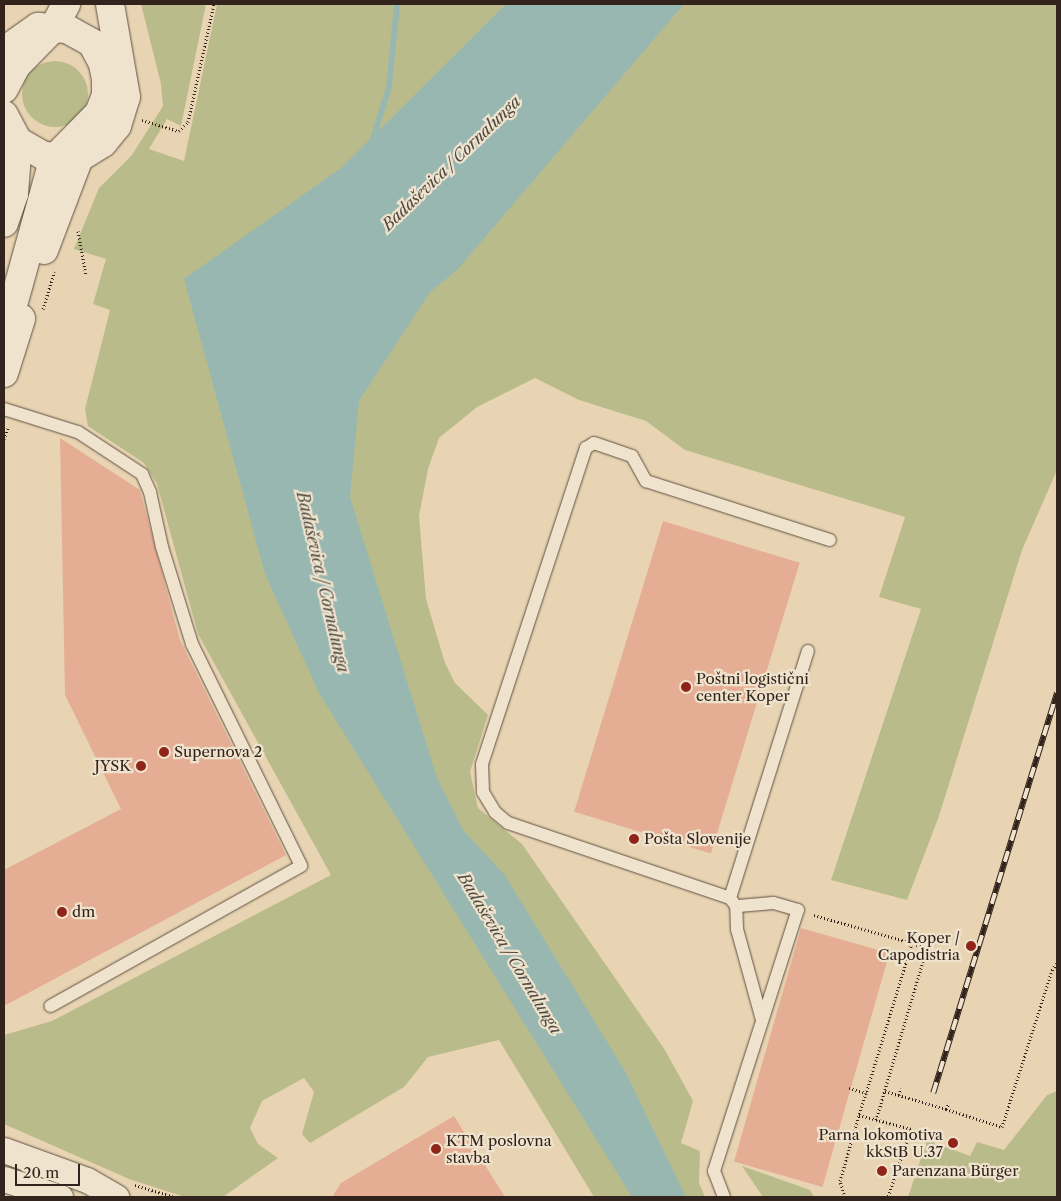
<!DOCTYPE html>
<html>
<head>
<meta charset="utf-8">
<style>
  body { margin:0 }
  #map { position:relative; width:1061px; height:1201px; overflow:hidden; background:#e8d4b2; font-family:"Libre Caslon Text",serif }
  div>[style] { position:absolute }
  .green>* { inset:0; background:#b9bc8a }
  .round { border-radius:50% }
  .water>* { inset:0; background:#98b7b1 }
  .stream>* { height:6px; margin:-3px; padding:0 3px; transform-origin:3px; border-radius:3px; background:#98b7b1 }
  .building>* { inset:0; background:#e5ae94; transform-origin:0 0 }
  .path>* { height:3px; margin-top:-1.5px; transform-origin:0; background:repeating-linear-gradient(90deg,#32241d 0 1px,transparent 0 3.5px) }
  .roads { filter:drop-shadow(0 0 1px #605042) drop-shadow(0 0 1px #605042) }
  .lane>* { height:12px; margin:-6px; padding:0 6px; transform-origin:6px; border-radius:6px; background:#f0e3cd }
  .street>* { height:25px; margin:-12.5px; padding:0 12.5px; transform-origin:12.5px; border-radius:12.5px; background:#f0e3cd }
  .secondary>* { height:28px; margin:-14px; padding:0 14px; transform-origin:14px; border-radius:14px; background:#f0e3cd }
  .rail>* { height:5.5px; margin-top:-2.75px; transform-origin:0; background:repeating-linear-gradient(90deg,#f0e3cd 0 11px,#32241d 0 22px); box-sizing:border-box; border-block:1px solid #32241d }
  .dots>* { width:14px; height:14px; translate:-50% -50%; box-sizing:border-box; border:2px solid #f0e3cd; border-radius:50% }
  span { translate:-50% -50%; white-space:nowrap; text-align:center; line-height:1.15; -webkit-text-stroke:4.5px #f0e3cd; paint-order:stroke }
  .poi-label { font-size:15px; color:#32241d }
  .left { translate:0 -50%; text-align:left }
  .right { translate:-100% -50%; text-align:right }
  .water-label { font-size:16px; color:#4c4942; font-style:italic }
  .frame { position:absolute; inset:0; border:5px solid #32241d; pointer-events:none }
  .scale { position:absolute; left:15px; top:1164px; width:65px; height:22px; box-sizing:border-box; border:2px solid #32241d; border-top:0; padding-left:6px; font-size:15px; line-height:18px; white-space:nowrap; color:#32241d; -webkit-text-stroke:4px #f0e3cd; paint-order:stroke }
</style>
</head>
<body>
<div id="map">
  <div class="green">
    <div style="clip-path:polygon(141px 4px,206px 4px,181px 126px,167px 119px,149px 149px,184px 161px,217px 4px,1057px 4px,1057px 470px,1022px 550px,939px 816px,907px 900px,831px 880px,921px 609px,879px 597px,905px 517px,685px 450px,646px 421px,579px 400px,535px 378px,477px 407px,439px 438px,428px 469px,419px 516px,426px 599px,445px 663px,455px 683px,488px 715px,470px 772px,478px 808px,522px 844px,665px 1050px,693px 1101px,681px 1143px,700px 1151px,699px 1183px,705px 1197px,594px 1197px,499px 1040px,428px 1057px,404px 1087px,310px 1143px,302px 1134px,314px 1092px,304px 1078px,262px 1101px,250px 1128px,258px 1144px,278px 1158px,223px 1197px,185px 1197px,129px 1179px,4px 1124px,4px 1035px,52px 1021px,331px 875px,198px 634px,157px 484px,144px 463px,88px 426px,85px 409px,110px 310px,93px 304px,106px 259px,74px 249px,99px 188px,132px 155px,163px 106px,161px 84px)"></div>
    <div class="round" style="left:22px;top:61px;width:66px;height:66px"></div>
    <div style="clip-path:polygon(1057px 1091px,1057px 1197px,908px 1197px,927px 1140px,970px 1156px,977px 1142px,1004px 1150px,1047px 1095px)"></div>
    <div style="clip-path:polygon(742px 1166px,810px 1190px,814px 1197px,763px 1197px)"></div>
  </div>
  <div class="water">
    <div style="clip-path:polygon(506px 4px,684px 4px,457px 270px,430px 292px,359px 401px,350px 497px,437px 778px,463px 830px,504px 874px,625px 1071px,686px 1197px,632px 1197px,319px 693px,265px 574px,184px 279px,341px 168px)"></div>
  </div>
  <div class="stream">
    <div style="left:372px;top:142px;width:58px;rotate:-72.8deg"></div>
    <div style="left:389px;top:87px;width:83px;rotate:-84.5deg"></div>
  </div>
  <div class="building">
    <div style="clip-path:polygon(60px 438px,140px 490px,180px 640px,286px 855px,4px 1006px,4px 870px,121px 809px,65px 695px)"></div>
    <div style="left:663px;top:521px;width:143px;height:304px;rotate:17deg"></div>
    <div style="left:801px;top:928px;width:92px;height:243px;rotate:16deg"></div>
    <div style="clip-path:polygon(454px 1116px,505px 1197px,332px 1197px,341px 1183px)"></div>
  </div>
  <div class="path">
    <div style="left:142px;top:120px;width:39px;rotate:17deg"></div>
    <div style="left:179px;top:131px;width:13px;rotate:-45deg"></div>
    <div style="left:188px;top:122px;width:121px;rotate:-77.6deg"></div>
    <div style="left:78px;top:231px;width:45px;rotate:79.7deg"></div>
    <div style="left:43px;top:309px;width:39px;rotate:-73deg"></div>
    <div style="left:4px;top:439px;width:12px;rotate:-70deg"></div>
    <div style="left:814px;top:915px;width:102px;rotate:15.9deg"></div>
    <div style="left:912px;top:943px;width:157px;rotate:107deg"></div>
    <div style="left:849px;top:1088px;width:18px;rotate:16deg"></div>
    <div style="left:866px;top:1093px;width:23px;rotate:108deg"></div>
    <div style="left:885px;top:1091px;width:64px;rotate:16.4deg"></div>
    <div style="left:946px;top:1109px;width:7px;rotate:-63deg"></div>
    <div style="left:899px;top:1095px;width:7px;rotate:-74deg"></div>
    <div style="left:946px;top:1109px;width:59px;rotate:17.8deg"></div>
    <div style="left:1002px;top:1127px;width:165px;rotate:-72.3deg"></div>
    <div style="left:1052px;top:970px;width:9px;rotate:-54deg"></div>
    <div style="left:876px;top:1120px;width:179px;rotate:-73.5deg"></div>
    <div style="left:927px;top:948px;width:16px;rotate:-162deg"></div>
    <div style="left:135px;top:1185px;width:41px;rotate:17.1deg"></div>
    <div style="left:845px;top:1197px;width:17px;rotate:-107deg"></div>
    <div style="left:840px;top:1181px;width:69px;rotate:-73.9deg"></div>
    <div style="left:859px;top:1115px;width:54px;rotate:15.1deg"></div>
    <div style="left:911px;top:1129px;width:72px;rotate:108.7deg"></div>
  </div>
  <div class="roads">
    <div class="lane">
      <div style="left:4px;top:409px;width:77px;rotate:17.3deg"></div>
      <div style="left:78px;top:432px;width:77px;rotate:33.3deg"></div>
      <div style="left:142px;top:474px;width:20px;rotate:66deg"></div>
      <div style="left:150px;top:492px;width:56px;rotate:77.7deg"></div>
      <div style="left:162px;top:547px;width:102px;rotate:72.8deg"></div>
      <div style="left:192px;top:644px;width:247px;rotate:63.8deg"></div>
      <div style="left:301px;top:866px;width:287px;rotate:150.8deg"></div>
      <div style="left:730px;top:898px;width:259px;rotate:-72.5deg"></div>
      <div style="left:762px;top:1020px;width:94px;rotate:-105.4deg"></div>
      <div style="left:737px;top:929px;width:23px;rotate:-92deg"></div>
      <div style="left:736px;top:906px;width:10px;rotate:-127deg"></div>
      <div style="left:730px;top:898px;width:234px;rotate:-161.3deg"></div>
      <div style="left:508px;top:823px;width:17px;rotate:-140deg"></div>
      <div style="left:495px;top:812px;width:23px;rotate:-121deg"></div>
      <div style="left:483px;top:792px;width:28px;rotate:-92deg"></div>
      <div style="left:482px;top:764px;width:333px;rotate:-71.8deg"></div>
      <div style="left:586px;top:448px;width:9px;rotate:-32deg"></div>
      <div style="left:594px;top:443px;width:40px;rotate:18.9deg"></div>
      <div style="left:632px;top:456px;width:29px;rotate:61deg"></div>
      <div style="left:646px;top:481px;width:193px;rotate:17.8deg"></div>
      <div style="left:724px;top:1197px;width:28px;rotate:-111deg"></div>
      <div style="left:714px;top:1171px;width:274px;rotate:-72.2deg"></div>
      <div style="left:798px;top:910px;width:26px;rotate:-164deg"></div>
      <div style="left:773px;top:903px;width:37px;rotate:175deg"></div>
    </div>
    <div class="street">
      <div style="left:4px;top:1150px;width:88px;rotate:19.9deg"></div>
      <div style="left:87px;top:1180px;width:34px;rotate:30deg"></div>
      <div style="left:4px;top:1179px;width:59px;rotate:17.8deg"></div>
    </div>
    <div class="secondary">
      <div style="left:4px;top:51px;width:42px;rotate:-35.2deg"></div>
      <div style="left:38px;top:27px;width:29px;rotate:4deg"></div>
      <div style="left:67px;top:29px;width:29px;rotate:29deg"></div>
      <div style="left:92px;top:43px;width:24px;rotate:62deg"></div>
      <div style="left:103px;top:64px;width:16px;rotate:79deg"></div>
      <div style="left:106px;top:80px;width:15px;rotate:90deg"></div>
      <div style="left:106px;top:95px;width:19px;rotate:111deg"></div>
      <div style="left:99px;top:113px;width:63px;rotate:134.4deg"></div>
      <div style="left:55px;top:158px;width:11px;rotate:112deg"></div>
      <div style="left:51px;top:168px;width:175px;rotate:105.5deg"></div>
      <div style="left:4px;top:89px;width:26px;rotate:-62deg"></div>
      <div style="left:16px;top:66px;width:54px;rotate:-45.7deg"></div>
      <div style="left:54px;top:27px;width:26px;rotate:-62deg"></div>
      <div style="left:4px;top:115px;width:30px;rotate:62deg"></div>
      <div style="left:18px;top:141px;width:30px;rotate:30deg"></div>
      <div style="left:44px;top:156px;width:35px;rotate:3deg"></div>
      <div style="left:79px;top:158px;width:28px;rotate:-32deg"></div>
      <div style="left:103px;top:143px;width:22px;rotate:-51deg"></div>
      <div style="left:117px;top:126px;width:30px;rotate:-73deg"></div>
      <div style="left:126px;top:97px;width:94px;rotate:-99.8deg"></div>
      <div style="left:4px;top:223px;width:31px;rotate:-71deg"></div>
      <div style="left:14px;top:194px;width:53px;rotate:-85.7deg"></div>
      <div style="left:44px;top:250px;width:98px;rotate:-69.2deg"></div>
      <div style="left:4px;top:373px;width:57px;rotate:-72.5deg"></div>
    </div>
  </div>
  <div class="rail">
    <div style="left:933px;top:1093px;width:419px;rotate:-72.8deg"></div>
  </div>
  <div class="dots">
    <div style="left:686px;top:687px;background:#8f2418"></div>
    <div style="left:164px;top:752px;background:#8f2418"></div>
    <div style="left:141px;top:766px;background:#8f2418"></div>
    <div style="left:634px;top:839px;background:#8f2418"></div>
    <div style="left:62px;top:912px;background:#8f2418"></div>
    <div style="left:971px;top:946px;background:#8f2418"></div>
    <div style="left:953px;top:1143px;background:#8f2418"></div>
    <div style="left:436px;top:1149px;background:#8f2418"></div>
    <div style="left:882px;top:1171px;background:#8f2418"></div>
  </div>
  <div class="poi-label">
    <span class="left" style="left:696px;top:687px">Poštni logistični<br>center Koper</span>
    <span class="left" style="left:174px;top:752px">Supernova 2</span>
    <span class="right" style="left:131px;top:766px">JYSK</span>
    <span class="left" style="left:644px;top:839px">Pošta Slovenije</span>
    <span class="left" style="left:72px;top:912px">dm</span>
    <span class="right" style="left:960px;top:946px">Koper /<br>Capodistria</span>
    <span class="right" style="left:943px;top:1143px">Parna lokomotiva<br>kkStB U.37</span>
    <span class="left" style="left:446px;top:1149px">KTM poslovna<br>stavba</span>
    <span class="left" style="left:892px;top:1171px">Parenzana Bürger</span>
  </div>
  <div class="water-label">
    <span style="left:451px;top:163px;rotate:-44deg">Badaševica / Cornalunga</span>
    <span style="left:323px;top:582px;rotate:77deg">Badaševica / Cornalunga</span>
    <span style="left:510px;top:953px;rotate:59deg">Badaševica / Cornalunga</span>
  </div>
  <div class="frame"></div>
  <div class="scale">20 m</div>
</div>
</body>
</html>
